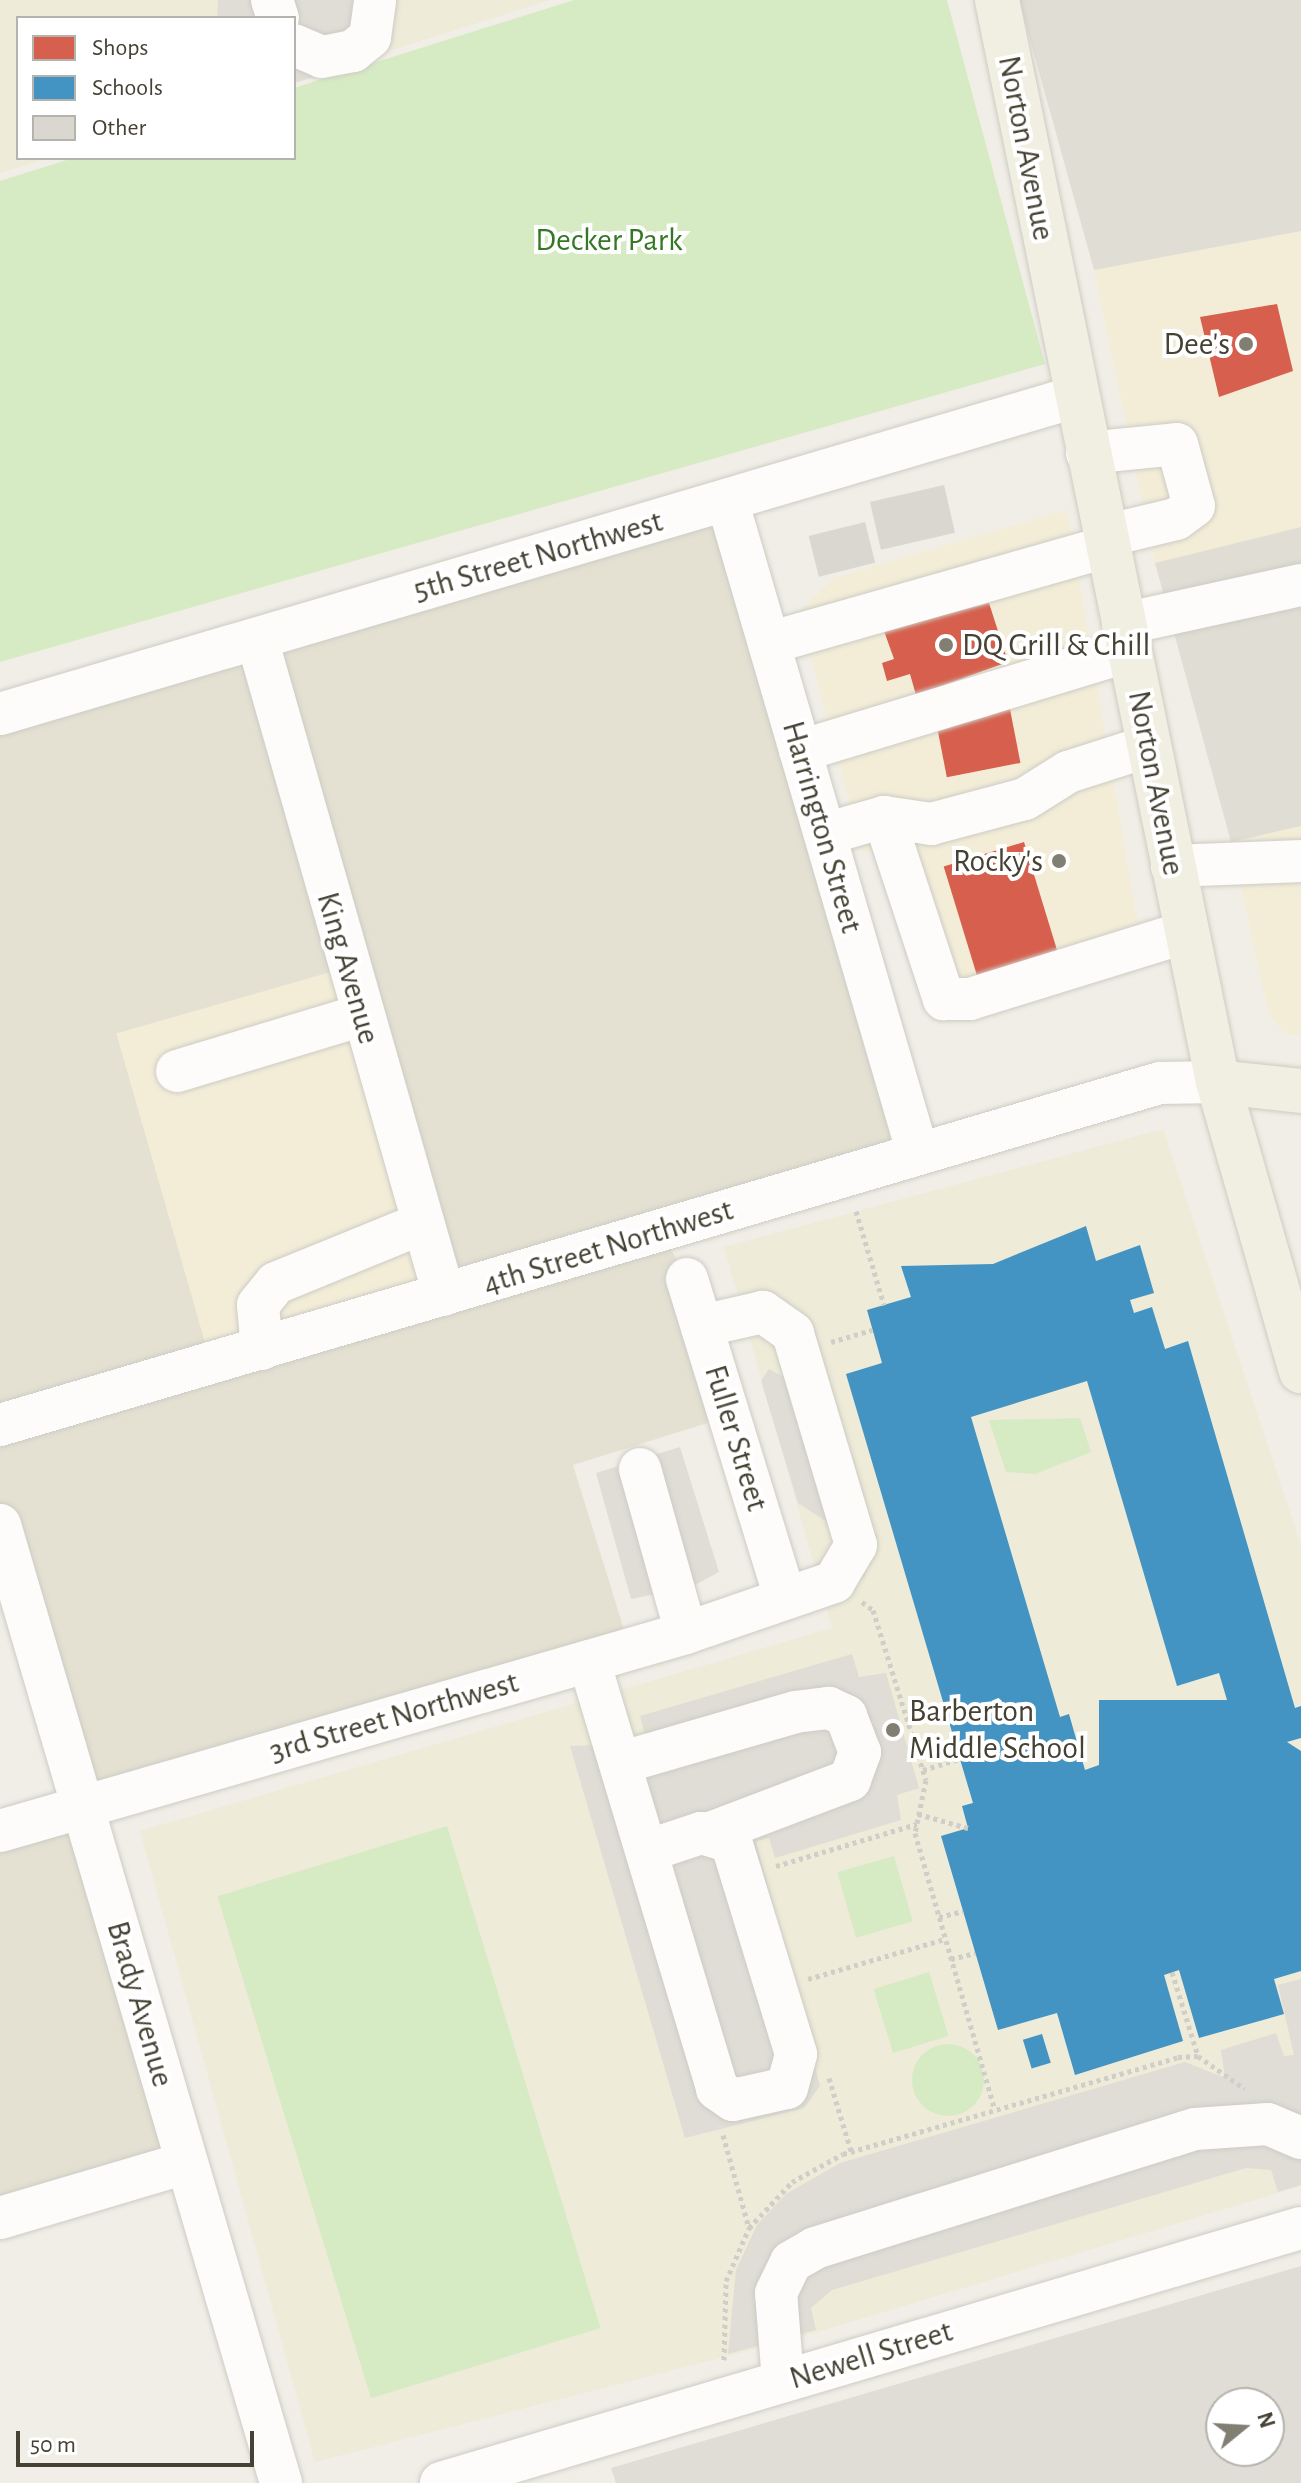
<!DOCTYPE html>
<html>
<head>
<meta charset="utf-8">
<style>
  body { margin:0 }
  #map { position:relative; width:1301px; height:2483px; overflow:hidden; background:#f0eee6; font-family:"Alegreya Sans",sans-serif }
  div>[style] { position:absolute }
  .residential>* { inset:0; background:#e4e1d3 }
  .commercial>* { inset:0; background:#f3edd8; transform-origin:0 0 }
  .industrial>* { inset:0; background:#dfddd4 }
  .education>* { inset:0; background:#eeebd8 }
  .green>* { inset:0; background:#d6ebc4; transform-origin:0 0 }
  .round { border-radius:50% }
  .parking>* { inset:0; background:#dfddd6 }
  .shops>* { inset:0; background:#d6604d; transform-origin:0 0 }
  .schools>* { inset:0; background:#4393c3; transform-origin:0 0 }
  .building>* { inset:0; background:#d9d7cf; transform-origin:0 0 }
  .path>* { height:5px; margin-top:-2.5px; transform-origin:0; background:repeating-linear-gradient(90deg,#d0cec9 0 4px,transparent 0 8px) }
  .roads { filter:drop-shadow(0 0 2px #cdccc4) drop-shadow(0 0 2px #cdccc4) }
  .minor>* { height:42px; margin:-21px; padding:0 21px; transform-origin:21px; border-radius:21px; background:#fdfcfb }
  .major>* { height:44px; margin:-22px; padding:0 22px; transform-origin:22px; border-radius:22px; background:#f1efe2 }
  .dots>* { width:22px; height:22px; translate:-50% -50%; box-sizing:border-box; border:4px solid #fff; border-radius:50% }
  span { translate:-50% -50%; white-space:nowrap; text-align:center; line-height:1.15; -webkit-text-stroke:8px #fff; paint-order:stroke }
  .street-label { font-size:32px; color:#454133 }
  .park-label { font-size:32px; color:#357824 }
  .poi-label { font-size:32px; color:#454133 }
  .right { translate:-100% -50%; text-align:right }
  .left { translate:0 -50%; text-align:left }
  .legend { position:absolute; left:16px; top:16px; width:280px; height:144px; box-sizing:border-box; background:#fff; border:2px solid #b5b3ad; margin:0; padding:10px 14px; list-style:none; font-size:24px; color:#454133 }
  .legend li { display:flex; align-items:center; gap:16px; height:40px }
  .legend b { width:40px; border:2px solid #b5b3ad }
  .north { position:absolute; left:1205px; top:2387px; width:80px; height:80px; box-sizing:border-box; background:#fff; border:2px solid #b5b3ad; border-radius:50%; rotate:72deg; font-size:22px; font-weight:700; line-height:32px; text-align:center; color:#454133 }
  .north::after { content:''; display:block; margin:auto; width:28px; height:36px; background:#817e72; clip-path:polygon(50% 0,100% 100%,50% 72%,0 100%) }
  .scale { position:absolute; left:16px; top:2431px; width:238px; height:36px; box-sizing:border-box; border:4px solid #454133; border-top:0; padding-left:10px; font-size:24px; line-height:28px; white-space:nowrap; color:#454133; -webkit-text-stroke:6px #fff; paint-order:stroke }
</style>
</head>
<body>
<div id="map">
  <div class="residential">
    <div style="clip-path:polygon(727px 500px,918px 1154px,661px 1231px,687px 1279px,730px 1416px,573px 1465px,630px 1649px,84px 1807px,186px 2163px,0 2218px,0 1831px,83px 1807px,0 1525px,0 714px)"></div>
  </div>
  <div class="commercial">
    <div style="clip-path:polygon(1301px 231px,1301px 527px,1155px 563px,1094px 270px)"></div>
    <div style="clip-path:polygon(1067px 510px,1145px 966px,938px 1023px,925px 1005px,885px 855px,862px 851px,799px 612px,834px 578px)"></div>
    <div style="clip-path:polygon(1301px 826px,1301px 1035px,1284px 1033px,1269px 1015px,1231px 842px)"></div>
    <div style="left:348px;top:967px;width:342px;height:241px;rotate:74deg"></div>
  </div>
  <div class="industrial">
    <div style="clip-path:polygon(1019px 0,1301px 0,1301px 231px,1094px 270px)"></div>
    <div style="clip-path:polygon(1301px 527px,1301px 826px,1231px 842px,1155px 563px)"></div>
  </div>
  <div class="education">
    <div style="clip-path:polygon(0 0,550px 0,294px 81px,294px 18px,18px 18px,18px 158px,49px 158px,0 173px)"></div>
    <div style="clip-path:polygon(1163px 1129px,1301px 1546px,1301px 2186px,794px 2339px,315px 2462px,140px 1831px,832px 1628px,724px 1247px)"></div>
  </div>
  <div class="green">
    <div style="clip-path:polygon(574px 0,947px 0,1045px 364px,0 662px,0 181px,73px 158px,294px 158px,294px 88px)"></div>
    <div style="clip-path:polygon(1080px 1418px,1091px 1452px,1035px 1474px,1006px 1472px,989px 1420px)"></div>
    <div style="left:447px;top:1826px;width:525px;height:240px;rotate:73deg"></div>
    <div style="left:894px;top:1856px;width:68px;height:59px;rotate:74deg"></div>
    <div style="left:929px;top:1972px;width:67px;height:58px;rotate:73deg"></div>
    <div class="round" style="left:912px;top:2044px;width:72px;height:72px"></div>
  </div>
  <div class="parking">
    <div style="clip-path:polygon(218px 0,376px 0,328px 73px,294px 83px,294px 18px,217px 18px)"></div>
    <div style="clip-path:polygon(739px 1295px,775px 1295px,814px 1328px,871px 1528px,865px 1576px,843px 1597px,823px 1603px,813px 1566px,837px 1552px,830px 1524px,798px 1503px,761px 1381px,769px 1369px,787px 1379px,781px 1345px,749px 1329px)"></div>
    <div style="clip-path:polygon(680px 1447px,719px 1572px,691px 1587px,631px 1599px,596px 1473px)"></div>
    <div style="clip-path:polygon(852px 1654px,859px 1677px,886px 1673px,919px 1788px,897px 1795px,901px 1820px,775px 1858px,769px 1838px,756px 1841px,820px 2086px,804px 2108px,685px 2138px,570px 1746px,634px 1744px,646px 1739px,640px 1716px)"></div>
    <div style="clip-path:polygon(1301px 1979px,1301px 2185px,1278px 2192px,1271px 2170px,1246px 2168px,832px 2290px,811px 2308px,816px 2330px,728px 2354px,736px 2270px,757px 2225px,786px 2194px,840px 2163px,1185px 2062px,1225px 2078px,1221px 2050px,1276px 2033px,1284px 2056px,1294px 2055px,1278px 1985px)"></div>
    <div style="clip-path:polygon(evenodd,1301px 2266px,1301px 2483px,616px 2483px,611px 2468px,1301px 2266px,1221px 2403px,1269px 2403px,1269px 2451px,1221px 2451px,1221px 2403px)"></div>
  </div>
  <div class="shops">
    <div style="clip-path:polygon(1277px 304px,1293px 371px,1219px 397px,1200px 317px)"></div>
    <div style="clip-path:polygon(989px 603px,1008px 662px,916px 695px,910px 674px,887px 681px,882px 663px,894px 659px,884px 631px)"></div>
    <div style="left:1009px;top:704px;width:60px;height:75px;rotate:79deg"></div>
    <div style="left:1024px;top:842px;width:120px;height:84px;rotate:73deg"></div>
  </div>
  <div class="schools">
    <div style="clip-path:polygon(evenodd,1086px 1226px,1096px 1261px,1140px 1245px,1154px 1293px,1130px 1300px,1134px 1313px,1152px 1307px,1165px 1349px,1188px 1341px,1295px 1708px,1301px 1706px,1301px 1738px,1287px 1742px,1301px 1751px,1301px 1971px,1274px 1979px,1284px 2014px,1199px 2038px,1179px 1970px,1164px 1975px,1183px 2041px,1075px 2075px,1057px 2013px,998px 2030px,941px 1836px,968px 1828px,962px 1806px,973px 1803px,846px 1374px,882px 1363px,867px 1310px,911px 1297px,901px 1266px,993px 1264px,1086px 1226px,1087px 1381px,1177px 1686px,1219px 1673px,1227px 1700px,1099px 1700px,1099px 1765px,1085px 1770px,1069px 1714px,1060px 1717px,971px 1417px,1087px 1381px)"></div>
    <div style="left:1042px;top:2034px;width:30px;height:20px;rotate:73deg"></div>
  </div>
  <div class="building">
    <div style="left:944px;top:485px;width:49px;height:76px;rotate:77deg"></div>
    <div style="left:865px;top:522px;width:42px;height:58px;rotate:76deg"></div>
  </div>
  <div class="path">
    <div style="left:856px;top:1211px;width:98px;rotate:73.4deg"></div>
    <div style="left:831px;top:1342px;width:43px;rotate:-16.3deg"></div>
    <div style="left:862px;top:1602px;width:14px;rotate:36deg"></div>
    <div style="left:873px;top:1610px;width:178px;rotate:72.7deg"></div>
    <div style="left:926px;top:1780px;width:54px;rotate:101.7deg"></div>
    <div style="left:915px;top:1833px;width:288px;rotate:73.9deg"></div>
    <div style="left:923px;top:1770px;width:39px;rotate:-17deg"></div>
    <div style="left:918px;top:1814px;width:52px;rotate:15.6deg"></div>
    <div style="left:776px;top:1866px;width:147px;rotate:-16.6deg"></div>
    <div style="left:939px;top:1917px;width:25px;rotate:-14deg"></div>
    <div style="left:951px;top:1959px;width:25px;rotate:-14deg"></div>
    <div style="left:1172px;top:1972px;width:88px;rotate:72.8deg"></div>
    <div style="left:808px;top:1979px;width:143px;rotate:-16.3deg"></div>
    <div style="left:829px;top:2078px;width:76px;rotate:73.2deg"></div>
    <div style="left:723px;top:2135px;width:97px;rotate:74.4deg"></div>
    <div style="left:724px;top:2360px;width:79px;rotate:-88.5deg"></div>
    <div style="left:726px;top:2281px;width:58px;rotate:-66.5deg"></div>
    <div style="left:749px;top:2228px;width:63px;rotate:-46.9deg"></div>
    <div style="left:792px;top:2182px;width:58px;rotate:-28.8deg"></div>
    <div style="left:843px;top:2154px;width:349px;rotate:-16.1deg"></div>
    <div style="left:1178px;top:2057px;width:20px;rotate:-3deg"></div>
    <div style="left:1198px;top:2056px;width:57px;rotate:35.1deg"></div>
  </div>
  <div class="roads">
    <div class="minor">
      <div style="left:272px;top:0;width:19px;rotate:72deg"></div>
      <div style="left:294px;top:45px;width:30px;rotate:23deg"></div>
      <div style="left:322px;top:57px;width:32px;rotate:-11deg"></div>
      <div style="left:353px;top:51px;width:22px;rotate:-39deg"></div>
      <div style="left:370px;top:37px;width:37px;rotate:-82deg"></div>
      <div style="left:1087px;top:453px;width:90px;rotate:-5.7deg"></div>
      <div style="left:1177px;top:444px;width:64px;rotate:74.7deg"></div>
      <div style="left:1194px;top:506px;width:22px;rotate:144deg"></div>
      <div style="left:1176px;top:519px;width:73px;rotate:166.5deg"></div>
      <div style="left:727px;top:500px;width:681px;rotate:73.72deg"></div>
      <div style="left:1123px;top:624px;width:182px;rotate:-12.4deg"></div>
      <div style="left:257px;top:639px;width:682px;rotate:74.09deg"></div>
      <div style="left:769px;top:643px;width:350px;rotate:-15.9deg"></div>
      <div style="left:0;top:714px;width:1121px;rotate:-16.43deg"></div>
      <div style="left:800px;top:751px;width:344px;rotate:-16.9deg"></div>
      <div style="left:884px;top:817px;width:192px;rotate:71.8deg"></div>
      <div style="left:944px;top:999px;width:26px"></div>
      <div style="left:970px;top:999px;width:227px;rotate:-17.2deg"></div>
      <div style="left:825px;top:834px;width:61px;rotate:-16.1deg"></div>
      <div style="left:884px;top:817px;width:48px;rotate:8.5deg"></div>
      <div style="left:931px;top:824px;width:97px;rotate:-14.9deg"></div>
      <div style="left:1025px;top:799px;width:51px;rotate:-32.1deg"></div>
      <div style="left:1068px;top:772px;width:85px;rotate:-17.8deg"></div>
      <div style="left:1172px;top:866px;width:129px;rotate:-2.2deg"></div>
      <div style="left:177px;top:1071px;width:193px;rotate:-16.8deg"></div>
      <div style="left:687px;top:1279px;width:334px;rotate:72.9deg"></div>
      <div style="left:262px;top:1349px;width:44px;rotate:-95.2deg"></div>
      <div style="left:258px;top:1305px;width:28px;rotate:-51deg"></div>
      <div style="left:276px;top:1283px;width:159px;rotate:-22.2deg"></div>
      <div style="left:0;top:1425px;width:1209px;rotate:-16.43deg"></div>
      <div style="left:1160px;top:1083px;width:58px;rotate:-1deg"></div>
      <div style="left:640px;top:1469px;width:170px;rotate:74.3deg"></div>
      <div style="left:0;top:1525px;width:998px;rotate:73.65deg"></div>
      <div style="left:589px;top:1661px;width:447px;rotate:73.3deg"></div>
      <div style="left:717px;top:2089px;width:19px;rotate:35deg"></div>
      <div style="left:733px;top:2100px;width:55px;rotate:-12.5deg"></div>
      <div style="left:787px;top:2088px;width:35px;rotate:-75deg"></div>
      <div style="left:796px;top:2054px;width:222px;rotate:-107deg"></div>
      <div style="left:731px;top:1842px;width:31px;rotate:-163deg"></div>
      <div style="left:701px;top:1833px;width:57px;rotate:161.6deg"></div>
      <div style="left:620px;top:1763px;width:182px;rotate:-16.2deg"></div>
      <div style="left:795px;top:1712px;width:34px;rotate:-7deg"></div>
      <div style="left:829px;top:1708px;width:19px;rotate:25deg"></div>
      <div style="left:846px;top:1716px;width:39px;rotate:69deg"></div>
      <div style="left:860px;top:1752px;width:30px;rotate:110deg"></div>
      <div style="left:850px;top:1780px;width:147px;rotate:159.2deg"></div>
      <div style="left:0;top:1831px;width:714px;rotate:-16.1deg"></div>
      <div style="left:686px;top:1633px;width:157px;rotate:-19deg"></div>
      <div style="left:834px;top:1582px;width:43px;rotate:-59.3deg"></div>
      <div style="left:856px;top:1545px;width:221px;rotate:-106.6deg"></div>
      <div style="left:793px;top:1333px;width:37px;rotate:-145deg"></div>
      <div style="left:763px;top:1312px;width:63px;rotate:167.1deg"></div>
      <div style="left:0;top:2218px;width:194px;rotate:-16.5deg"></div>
      <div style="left:783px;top:2381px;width:88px;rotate:-94.5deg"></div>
      <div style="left:776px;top:2293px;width:34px;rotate:-64deg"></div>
      <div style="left:791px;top:2262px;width:28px;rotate:-30deg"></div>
      <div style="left:815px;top:2248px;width:398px;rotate:-17.4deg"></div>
      <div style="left:1195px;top:2129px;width:73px;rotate:-3.9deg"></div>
      <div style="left:1268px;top:2124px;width:36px;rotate:23deg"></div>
      <div style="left:441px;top:2483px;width:897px;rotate:-16.52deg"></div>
    </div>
    <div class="major">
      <div style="left:997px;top:0;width:1104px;rotate:78.46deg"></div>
      <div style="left:1218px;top:1082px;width:301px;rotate:74deg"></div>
      <div style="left:1218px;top:1082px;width:83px;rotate:6.2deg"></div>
    </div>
  </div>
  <div class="dots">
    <div style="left:1246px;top:344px;background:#817e72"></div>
    <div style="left:946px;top:645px;background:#817e72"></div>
    <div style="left:1059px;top:861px;background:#817e72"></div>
    <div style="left:893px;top:1730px;background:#817e72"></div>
  </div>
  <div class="street-label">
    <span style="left:1026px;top:148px;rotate:79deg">Norton Avenue</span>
    <span style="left:538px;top:556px;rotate:-16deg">5th Street Northwest</span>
    <span style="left:1156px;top:783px;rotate:79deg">Norton Avenue</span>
    <span style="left:822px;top:827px;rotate:74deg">Harrington Street</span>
    <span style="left:348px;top:968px;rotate:74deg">King Avenue</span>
    <span style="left:608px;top:1247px;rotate:-17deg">4th Street Northwest</span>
    <span style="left:736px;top:1438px;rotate:73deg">Fuller Street</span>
    <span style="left:394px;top:1717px;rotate:-16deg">3rd Street Northwest</span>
    <span style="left:140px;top:2004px;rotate:74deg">Brady Avenue</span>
    <span style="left:871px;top:2355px;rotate:-17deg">Newell Street</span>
  </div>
  <div class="park-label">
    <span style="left:609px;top:240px">Decker Park</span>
  </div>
  <div class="poi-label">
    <span class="right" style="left:1230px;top:344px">Dee's</span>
    <span class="left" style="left:962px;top:645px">DQ Grill &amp; Chill</span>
    <span class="right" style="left:1043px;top:861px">Rocky's</span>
    <span class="left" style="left:909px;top:1730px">Barberton<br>Middle School</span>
  </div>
  <ul class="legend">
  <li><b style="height:22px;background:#d6604d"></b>Shops</li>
  <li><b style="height:22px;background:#4393c3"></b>Schools</li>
  <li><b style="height:22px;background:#d9d7cf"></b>Other</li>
  </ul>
  <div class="north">N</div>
  <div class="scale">50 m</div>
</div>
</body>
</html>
